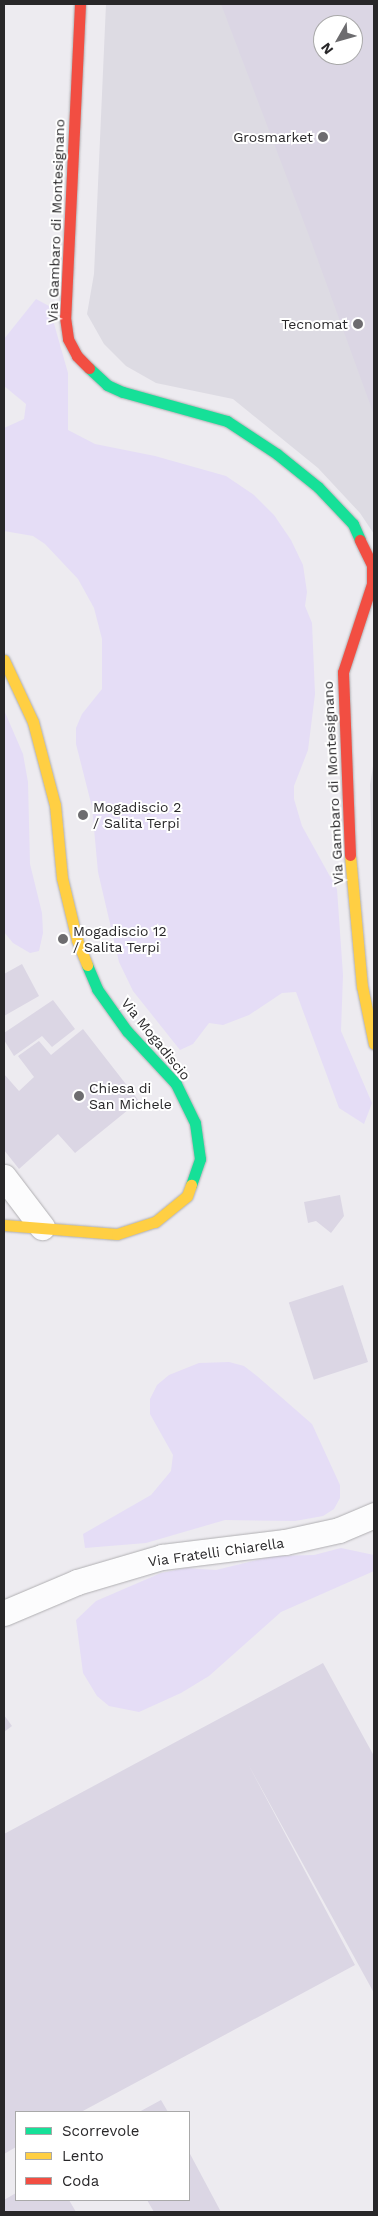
<!DOCTYPE html>
<html>
<head>
<meta charset="utf-8">
<style>
  body { margin:0 }
  #map { position:relative; width:378px; height:2216px; overflow:hidden; background:#edebf0; font-family:"Work Sans",sans-serif }
  div>[style] { position:absolute }
  .built>* { inset:0; background:#dddbe3 }
  .green>* { inset:0; background:#e5ddf6 }
  .building>* { inset:0; background:#dbd6e4; transform-origin:0 0 }
  .roads { filter:drop-shadow(0 0 1px #b0afb2) drop-shadow(0 0 1px #b0afb2) }
  .street>* { height:25px; margin:-12.5px; padding:0 12.5px; transform-origin:12.5px; border-radius:12.5px; background:#fcfcfd }
  .fast>* { height:11px; margin:-5.5px; padding:0 5.5px; transform-origin:5.5px; border-radius:5.5px; background:#16e098 }
  .slow>* { height:11px; margin:-5.5px; padding:0 5.5px; transform-origin:5.5px; border-radius:5.5px; background:#ffcf43 }
  .jam>* { height:11px; margin:-5.5px; padding:0 5.5px; transform-origin:5.5px; border-radius:5.5px; background:#f24e42 }
  .dots>* { width:14px; height:14px; translate:-50% -50%; box-sizing:border-box; border:2px solid #fff; border-radius:50% }
  span { translate:-50% -50%; white-space:nowrap; text-align:center; line-height:1.15; -webkit-text-stroke:4px #fff; paint-order:stroke }
  .poi-label { font-size:14px; color:#282729 }
  .right { translate:-100% -50%; text-align:right }
  .left { translate:0 -50%; text-align:left }
  .street-label { font-size:14px; color:#282729 }
  .frame { position:absolute; inset:0; border:5px solid #282729; pointer-events:none }
  .legend { position:absolute; left:15px; top:2111px; width:175px; height:90px; box-sizing:border-box; background:#fff; border:1px solid #a9a9a9; margin:0; padding:6px 9px; list-style:none; font-size:15px; color:#282729 }
  .legend li { display:flex; align-items:center; gap:10px; height:25px }
  .legend b { width:25px; border:1px solid #a9a9a9 }
  .north { position:absolute; left:313px; top:15px; width:50px; height:50px; box-sizing:border-box; background:#fff; border:1px solid #a9a9a9; border-radius:50%; rotate:232deg; font-size:14px; font-weight:700; line-height:20px; text-align:center; color:#282729 }
  .north::after { content:''; display:block; margin:auto; width:18px; height:22px; background:#6d6c6f; clip-path:polygon(50% 0,100% 100%,50% 72%,0 100%) }
</style>
</head>
<body>
<div id="map">
  <div class="built">
    <div style="clip-path:polygon(evenodd,106px 4px,374px 4px,374px 534px,360px 513px,318px 468px,233px 399px,156px 383px,126px 366px,104px 344px,87px 314px,94px 274px,106px 4px,323px 25px,353px 25px,353px 55px,323px 55px,323px 25px)"></div>
    <div style="clip-path:polygon(374px 760px,374px 935px,370px 785px)"></div>
  </div>
  <div class="green">
    <div style="clip-path:polygon(36px 299px,49px 306px,68px 373px,68px 430px,95px 444px,155px 456px,226px 476px,254px 495px,274px 515px,291px 540px,303px 565px,307px 592px,305px 606px,312px 623px,315px 694px,308px 750px,294px 786px,294px 799px,302px 826px,337px 889px,343px 975px,341px 1031px,372px 1103px,364px 1124px,339px 1108px,296px 992px,282px 993px,249px 1015px,223px 1025px,209px 1023px,193px 1044px,180px 1050px,133px 991px,119px 962px,98px 872px,92px 807px,76px 744px,76px 728px,82px 714px,102px 689px,102px 639px,94px 608px,78px 579px,45px 544px,33px 536px,4px 531px,4px 428px,24px 419px,26px 404px,4px 386px,4px 339px)"></div>
    <div style="clip-path:polygon(4px 710px,23px 754px,28px 782px,30px 864px,42px 913px,43px 933px,39px 951px,30px 953px,13px 943px,4px 932px)"></div>
    <div style="clip-path:polygon(229px 1362px,244px 1366px,257px 1376px,312px 1424px,340px 1485px,340px 1498px,334px 1509px,323px 1516px,295px 1521px,225px 1520px,146px 1543px,85px 1548px,83px 1534px,151px 1495px,171px 1471px,173px 1455px,150px 1414px,150px 1399px,157px 1385px,169px 1375px,199px 1363px)"></div>
    <div style="clip-path:polygon(341px 1548px,374px 1555px,374px 1571px,281px 1612px,209px 1676px,181px 1693px,139px 1712px,109px 1706px,97px 1696px,83px 1673px,76px 1620px,96px 1601px,161px 1573px,186px 1568px,216px 1570px,273px 1556px,314px 1555px)"></div>
  </div>
  <div class="building">
    <div style="clip-path:polygon(evenodd,221px 4px,374px 4px,374px 415px,311px 241px,221px 4px,323px 25px,353px 25px,353px 55px,323px 55px,323px 25px)"></div>
    <div style="clip-path:polygon(22px 964px,39px 996px,4px 1016px,4px 974px)"></div>
    <div style="clip-path:polygon(53px 1000px,75px 1029px,52px 1047px,42px 1036px,14px 1056px,4px 1040px,4px 1033px)"></div>
    <div style="clip-path:polygon(83px 1029px,139px 1101px,75px 1153px,58px 1134px,19px 1169px,4px 1150px,4px 1074px,19px 1091px,34px 1077px,18px 1056px,39px 1041px,51px 1055px)"></div>
    <div style="clip-path:polygon(340px 1195px,344px 1216px,331px 1233px,316px 1221px,308px 1223px,304px 1202px)"></div>
    <div style="left:343px;top:1285px;width:81px;height:57px;rotate:72deg"></div>
    <div style="clip-path:polygon(323px 1663px,374px 1756px,374px 1993px,248px 1764px,355px 1965px,81px 2112px,16px 2112px,16px 2147px,4px 2154px,4px 1834px)"></div>
    <div style="clip-path:polygon(4px 1715px,12px 1726px,4px 1732px)"></div>
    <div style="clip-path:polygon(161px 2100px,168px 2112px,139px 2112px)"></div>
    <div style="clip-path:polygon(189px 2152px,221px 2212px,154px 2212px,147px 2200px,189px 2200px)"></div>
    <div style="clip-path:polygon(16px 2193px,16px 2200px,69px 2200px,76px 2212px,4px 2212px,4px 2200px)"></div>
  </div>
  <div class="roads">
    <div class="street">
      <div style="left:4px;top:1177px;width:63px;rotate:52.8deg"></div>
      <div style="left:4px;top:1613px;width:79px;rotate:-23deg"></div>
      <div style="left:77px;top:1582px;width:89px;rotate:-16.4deg"></div>
      <div style="left:162px;top:1557px;width:124px;rotate:-7deg"></div>
      <div style="left:285px;top:1542px;width:55px;rotate:-12.5deg"></div>
      <div style="left:339px;top:1530px;width:38px;rotate:-23deg"></div>
    </div>
    <div class="fast">
      <div style="left:89px;top:368px;width:25px;rotate:43deg"></div>
      <div style="left:107px;top:385px;width:17px;rotate:24deg"></div>
      <div style="left:123px;top:392px;width:108px;rotate:15.6deg"></div>
      <div style="left:227px;top:421px;width:60px;rotate:33.4deg"></div>
      <div style="left:277px;top:454px;width:53px;rotate:38.8deg"></div>
      <div style="left:318px;top:487px;width:51px;rotate:46.6deg"></div>
      <div style="left:353px;top:524px;width:17px;rotate:66deg"></div>
      <div style="left:87px;top:965px;width:26px;rotate:67deg"></div>
      <div style="left:97px;top:989px;width:52px;rotate:54.5deg"></div>
      <div style="left:127px;top:1031px;width:72px;rotate:47.2deg"></div>
      <div style="left:176px;top:1084px;width:43px;rotate:64deg"></div>
      <div style="left:195px;top:1123px;width:36px;rotate:82deg"></div>
      <div style="left:200px;top:1159px;width:28px;rotate:109deg"></div>
    </div>
    <div class="slow">
      <div style="left:4px;top:660px;width:68px;rotate:64.9deg"></div>
      <div style="left:33px;top:722px;width:86px;rotate:75.2deg"></div>
      <div style="left:55px;top:805px;width:73px;rotate:84.5deg"></div>
      <div style="left:62px;top:878px;width:64px;rotate:76.4deg"></div>
      <div style="left:77px;top:940px;width:27px;rotate:68deg"></div>
      <div style="left:350px;top:855px;width:132px;rotate:84.8deg"></div>
      <div style="left:362px;top:986px;width:59px;rotate:78.3deg"></div>
      <div style="left:4px;top:1225px;width:113px;rotate:4.6deg"></div>
      <div style="left:117px;top:1234px;width:40px;rotate:-18deg"></div>
      <div style="left:155px;top:1222px;width:41px;rotate:-39.1deg"></div>
      <div style="left:187px;top:1196px;width:12px;rotate:-70deg"></div>
    </div>
    <div class="jam">
      <div style="left:80px;top:4px;width:313px;rotate:92.7deg"></div>
      <div style="left:65px;top:317px;width:22px;rotate:82deg"></div>
      <div style="left:68px;top:339px;width:19px;rotate:62deg"></div>
      <div style="left:77px;top:356px;width:17px;rotate:45deg"></div>
      <div style="left:350px;top:855px;width:183px;rotate:-92.2deg"></div>
      <div style="left:343px;top:672px;width:93px;rotate:-71.8deg"></div>
      <div style="left:372px;top:584px;width:19px;rotate:-90deg"></div>
      <div style="left:372px;top:565px;width:28px;rotate:-116deg"></div>
    </div>
  </div>
  <div class="dots">
    <div style="left:323px;top:137px;background:#6d6c6f"></div>
    <div style="left:358px;top:324px;background:#6d6c6f"></div>
    <div style="left:83px;top:815px;background:#6d6c6f"></div>
    <div style="left:63px;top:939px;background:#6d6c6f"></div>
    <div style="left:79px;top:1096px;background:#6d6c6f"></div>
  </div>
  <div class="poi-label">
    <span class="right" style="left:313px;top:137px">Grosmarket</span>
    <span class="right" style="left:348px;top:324px">Tecnomat</span>
    <span class="left" style="left:93px;top:815px">Mogadiscio 2<br>/ Salita Terpi</span>
    <span class="left" style="left:73px;top:939px">Mogadiscio 12<br>/ Salita Terpi</span>
    <span class="left" style="left:89px;top:1096px">Chiesa di<br>San Michele</span>
  </div>
  <div class="street-label">
    <span style="left:56px;top:221px;rotate:-88deg">Via Gambaro di Montesignano</span>
    <span style="left:333px;top:783px;rotate:-93deg">Via Gambaro di Montesignano</span>
    <span style="left:156px;top:1039px;rotate:51deg">Via Mogadiscio</span>
    <span style="left:216px;top:1552px;rotate:-8deg">Via Fratelli Chiarella</span>
  </div>
  <div class="frame"></div>
  <ul class="legend">
  <li><b style="height:6px;background:#16e098"></b>Scorrevole</li>
  <li><b style="height:6px;background:#ffcf43"></b>Lento</li>
  <li><b style="height:6px;background:#f24e42"></b>Coda</li>
  </ul>
  <div class="north">N</div>
</div>
</body>
</html>
